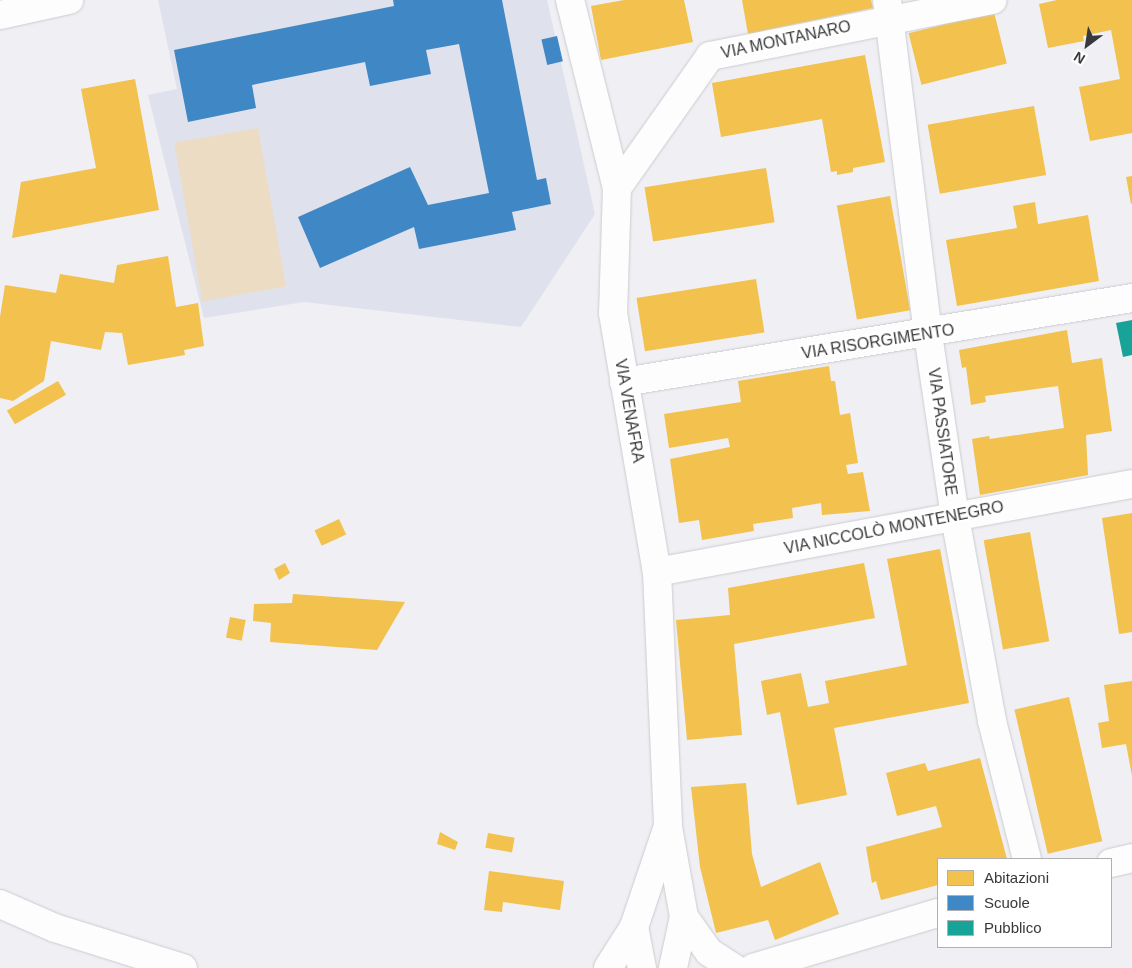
<!DOCTYPE html>
<html>
<head>
<meta charset="utf-8">
<style>
  body { margin:0 }
  #map { position:relative; width:1132px; height:968px; overflow:hidden; background:#efeff4; font-family:Arial,sans-serif }
  div>[style] { position:absolute }
  .built>* { inset:0; background:#dfe1ec }
  .green>* { inset:0; background:#eddcc4; transform-origin:0 0 }
  .homes>* { inset:0; background:#f2c14e; transform-origin:0 0 }
  .schools>* { inset:0; background:#3f88c5; transform-origin:0 0 }
  .public>* { inset:0; background:#17a398 }
  .roads { filter:drop-shadow(0 0 1px #cbcccf) drop-shadow(0 0 1px #cbcccf) }
  .minor>* { height:28px; margin:-14px; padding:0 14px; transform-origin:14px; border-radius:14px; background:#fdfdfd }
  span { translate:-50% -50%; white-space:nowrap; text-align:center; line-height:1.15; -webkit-text-stroke:5px #fff; paint-order:stroke }
  .street-label { font-size:16px; color:#38393c }
  .legend { position:absolute; left:937px; top:858px; width:175px; height:90px; box-sizing:border-box; background:#fff; border:1px solid #afb0b1; margin:0; padding:6px 9px; list-style:none; font-size:15px; color:#38393c }
  .legend li { display:flex; align-items:center; gap:10px; height:25px }
  .legend b { width:25px; border:1px solid #afb0b1 }
  .north { position:absolute; left:1062px; top:20px; width:50px; height:50px; -webkit-text-stroke:4px #fff; paint-order:stroke; rotate:211deg; font-size:14px; font-weight:700; line-height:20px; text-align:center; color:#38393c }
  .north::after { content:''; display:block; margin:auto; width:18px; height:22px; background:#38393c; clip-path:polygon(50% 0,100% 100%,50% 72%,0 100%) }
</style>
</head>
<body>
<div id="map">
  <div class="built">
    <div style="clip-path:polygon(158px 0,547px 0,595px 214px,521px 327px,304px 302px,204px 318px,148px 95px,177px 89px)"></div>
  </div>
  <div class="green">
    <div style="left:258px;top:128px;width:161px;height:85px;rotate:80deg"></div>
  </div>
  <div class="homes">
    <div style="clip-path:polygon(624px 0,684px 0,693px 42px,601px 60px,591px 6px)"></div>
    <div style="clip-path:polygon(742px 0,871px 0,873px 8px,748px 34px)"></div>
    <div style="clip-path:polygon(1057px 0,1132px 0,1132px 133px,1090px 141px,1079px 87px,1120px 79px,1111px 30px,1083px 36px,1084px 41px,1048px 48px,1039px 4px)"></div>
    <div style="left:994px;top:12px;width:53px;height:88px;rotate:76deg"></div>
    <div style="clip-path:polygon(865px 55px,885px 162px,853px 168px,853px 172px,837px 175px,837px 171px,831px 172px,822px 119px,721px 137px,712px 83px)"></div>
    <div style="clip-path:polygon(135px 79px,159px 210px,12px 238px,21px 182px,96px 168px,81px 89px)"></div>
    <div style="left:1034px;top:106px;width:70px;height:108px;rotate:80deg"></div>
    <div style="left:766px;top:168px;width:55px;height:123px;rotate:81deg"></div>
    <div style="clip-path:polygon(1132px 176px,1132px 203px,1131px 204px,1126px 177px)"></div>
    <div style="left:890px;top:196px;width:116px;height:54px;rotate:80deg"></div>
    <div style="clip-path:polygon(1035px 202px,1038px 224px,1088px 215px,1099px 281px,957px 306px,946px 240px,1017px 228px,1013px 206px)"></div>
    <div style="clip-path:polygon(168px 256px,176px 307px,198px 303px,204px 346px,184px 350px,185px 355px,128px 365px,122px 333px,105px 332px,101px 350px,51px 341px,44px 381px,13px 401px,0 398px,0 317px,5px 285px,56px 293px,60px 274px,114px 283px,117px 265px)"></div>
    <div style="left:756px;top:279px;width:54px;height:121px;rotate:81deg"></div>
    <div style="clip-path:polygon(1067px 330px,1072px 363px,1102px 358px,1112px 431px,1086px 435px,1088px 475px,980px 495px,972px 439px,989px 436px,990px 439px,1064px 428px,1058px 386px,985px 396px,986px 402px,971px 405px,966px 367px,962px 368px,959px 350px)"></div>
    <div style="clip-path:polygon(829px 366px,831px 381px,835px 381px,840px 415px,850px 413px,858px 463px,846px 465px,848px 474px,863px 472px,870px 511px,822px 515px,821px 503px,792px 508px,793px 518px,753px 524px,754px 531px,702px 540px,699px 520px,679px 523px,670px 459px,730px 447px,728px 438px,669px 448px,664px 414px,741px 402px,738px 381px)"></div>
    <div style="left:58px;top:381px;width:16px;height:59px;rotate:60deg"></div>
    <div style="clip-path:polygon(1132px 513px,1132px 632px,1119px 634px,1102px 518px)"></div>
    <div style="left:339px;top:519px;width:17px;height:27px;rotate:65deg"></div>
    <div style="left:1030px;top:532px;width:111px;height:47px;rotate:80deg"></div>
    <div style="clip-path:polygon(940px 549px,969px 703px,834px 728px,847px 795px,797px 805px,780px 712px,767px 715px,761px 681px,801px 673px,808px 707px,829px 703px,825px 681px,907px 665px,887px 559px)"></div>
    <div style="clip-path:polygon(285px 563px,290px 573px,279px 580px,274px 569px)"></div>
    <div style="clip-path:polygon(864px 563px,875px 618px,734px 644px,742px 735px,687px 740px,676px 620px,730px 615px,728px 588px)"></div>
    <div style="clip-path:polygon(293px 594px,405px 602px,377px 650px,270px 642px,271px 623px,253px 621px,254px 604px,292px 603px)"></div>
    <div style="left:230px;top:617px;width:16px;height:21px;rotate:11deg"></div>
    <div style="clip-path:polygon(1132px 681px,1132px 776px,1126px 744px,1102px 748px,1098px 723px,1109px 721px,1104px 685px)"></div>
    <div style="left:1069px;top:697px;width:148px;height:56px;rotate:77deg"></div>
    <div style="clip-path:polygon(980px 758px,1007px 859px,938px 859px,938px 885px,881px 900px,876px 881px,872px 883px,866px 847px,942px 827px,936px 806px,897px 816px,886px 773px,925px 763px,928px 771px)"></div>
    <div style="clip-path:polygon(746px 783px,752px 854px,761px 887px,820px 862px,839px 914px,775px 940px,768px 920px,716px 933px,700px 867px,691px 787px)"></div>
    <div style="clip-path:polygon(440px 832px,458px 842px,455px 850px,437px 844px)"></div>
    <div style="left:488px;top:833px;width:27px;height:15px;rotate:10deg"></div>
    <div style="clip-path:polygon(489px 871px,564px 881px,560px 910px,503px 902px,502px 912px,484px 910px)"></div>
  </div>
  <div class="schools">
    <div style="clip-path:polygon(393px 0,502px 0,537px 180px,546px 178px,551px 204px,512px 212px,516px 230px,419px 249px,414px 227px,320px 268px,298px 217px,410px 167px,428px 205px,489px 193px,459px 44px,426px 50px,431px 74px,370px 86px,365px 62px,252px 85px,256px 108px,188px 122px,174px 50px,394px 6px)"></div>
    <div style="left:557px;top:36px;width:26px;height:16px;rotate:77deg"></div>
  </div>
  <div class="public">
    <div style="clip-path:polygon(1132px 320px,1132px 355px,1123px 357px,1116px 323px)"></div>
  </div>
  <div class="roads">
    <div class="minor">
      <div style="left:570px;top:0;width:194px;rotate:76deg"></div>
      <div style="left:617px;top:188px;width:125px;rotate:91.8deg"></div>
      <div style="left:613px;top:313px;width:263px;rotate:80.4deg"></div>
      <div style="left:657px;top:572px;width:255px;rotate:87.5deg"></div>
      <div style="left:668px;top:827px;width:91px;rotate:79.9deg"></div>
      <div style="left:684px;top:917px;width:52px;rotate:102.2deg"></div>
      <div style="left:887px;top:0;width:337px;rotate:83deg"></div>
      <div style="left:928px;top:334px;width:185px;rotate:81.6deg"></div>
      <div style="left:955px;top:517px;width:207px;rotate:79.7deg"></div>
      <div style="left:992px;top:721px;width:142px;rotate:75.8deg"></div>
      <div style="left:0;top:15px;width:71px;rotate:-12.3deg"></div>
      <div style="left:617px;top:188px;width:161px;rotate:-54.8deg"></div>
      <div style="left:710px;top:56px;width:288px;rotate:-11.2deg"></div>
      <div style="left:624px;top:382px;width:515px;rotate:-9.39deg"></div>
      <div style="left:657px;top:572px;width:483px;rotate:-10.5deg"></div>
      <div style="left:1111px;top:863px;width:22px;rotate:-13deg"></div>
      <div style="left:0;top:904px;width:60px;rotate:23.6deg"></div>
      <div style="left:55px;top:928px;width:134px;rotate:17.4deg"></div>
      <div style="left:684px;top:917px;width:43px;rotate:54.5deg"></div>
      <div style="left:709px;top:952px;width:30px;rotate:33deg"></div>
      <div style="left:634px;top:927px;width:42px;rotate:79deg"></div>
      <div style="left:608px;top:968px;width:49px;rotate:-57.6deg"></div>
      <div style="left:634px;top:927px;width:103px;rotate:-71.4deg"></div>
      <div style="left:753px;top:968px;width:193px;rotate:-16.6deg"></div>
    </div>
  </div>
  <div class="street-label">
    <span style="left:786px;top:40px;rotate:-12deg">VIA MONTANARO</span>
    <span style="left:878px;top:342px;rotate:-9deg">VIA RISORGIMENTO</span>
    <span style="left:629px;top:411px;rotate:80deg">VIA VENAFRA</span>
    <span style="left:942px;top:432px;rotate:82deg">VIA PASSIATORE</span>
    <span style="left:894px;top:528px;rotate:-11deg">VIA NICCOLÒ MONTENEGRO</span>
  </div>
  <ul class="legend">
  <li><b style="height:14px;background:#f2c14e"></b>Abitazioni</li>
  <li><b style="height:14px;background:#3f88c5"></b>Scuole</li>
  <li><b style="height:14px;background:#17a398"></b>Pubblico</li>
  </ul>
  <div class="north">N</div>
</div>
</body>
</html>
